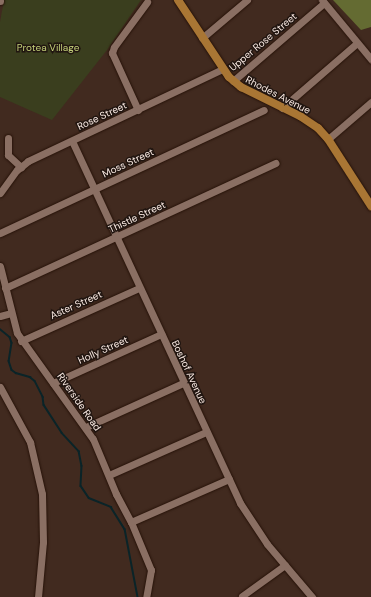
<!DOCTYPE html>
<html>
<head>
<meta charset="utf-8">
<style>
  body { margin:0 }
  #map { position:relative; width:371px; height:597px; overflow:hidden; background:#412a1f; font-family:"DM Sans",sans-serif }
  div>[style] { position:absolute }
  .green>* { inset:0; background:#3a3e1e }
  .forest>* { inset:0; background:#646b32 }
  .stream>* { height:1.5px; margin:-0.75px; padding:0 0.75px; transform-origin:0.75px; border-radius:0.75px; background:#0a2428 }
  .roads { filter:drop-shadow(0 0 1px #261208) drop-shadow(0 0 1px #261208) }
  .minor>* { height:7px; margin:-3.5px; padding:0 3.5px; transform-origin:3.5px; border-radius:3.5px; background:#8a6f63 }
  .major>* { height:8px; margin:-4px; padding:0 4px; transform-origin:4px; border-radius:4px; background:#a97634 }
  span { translate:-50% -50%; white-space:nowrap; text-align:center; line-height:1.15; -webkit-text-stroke:3px #201510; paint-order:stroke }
  .street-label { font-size:10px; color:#fbebe4 }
  .park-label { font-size:10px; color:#c3cf79 }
</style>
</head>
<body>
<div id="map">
  <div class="green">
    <div style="clip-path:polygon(4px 0,141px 0,107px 50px,52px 120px,0 97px,0 22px)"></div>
  </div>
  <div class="forest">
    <div style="clip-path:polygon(333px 0,371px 0,371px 27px,361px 30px)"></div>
  </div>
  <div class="stream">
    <div style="left:0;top:329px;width:13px;rotate:39deg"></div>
    <div style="left:10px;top:337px;width:6px;rotate:72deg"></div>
    <div style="left:12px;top:343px;width:18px;rotate:99deg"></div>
    <div style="left:9px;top:361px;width:9px;rotate:72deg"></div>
    <div style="left:12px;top:370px;width:5px;rotate:37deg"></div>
    <div style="left:16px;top:373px;width:15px;rotate:16deg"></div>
    <div style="left:30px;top:377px;width:6px;rotate:39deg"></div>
    <div style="left:35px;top:381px;width:18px;rotate:63deg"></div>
    <div style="left:43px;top:397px;width:8px;rotate:83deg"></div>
    <div style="left:44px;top:405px;width:33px;rotate:57deg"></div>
    <div style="left:62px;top:433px;width:25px;rotate:47deg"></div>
    <div style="left:79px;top:451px;width:15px;rotate:79deg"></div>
    <div style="left:82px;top:466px;width:20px;rotate:93deg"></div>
    <div style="left:81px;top:486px;width:14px;rotate:56deg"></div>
    <div style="left:89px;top:498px;width:24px;rotate:22deg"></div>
    <div style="left:111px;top:507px;width:26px;rotate:58deg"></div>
    <div style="left:125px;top:529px;width:69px;rotate:79.2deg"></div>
  </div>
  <div class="roads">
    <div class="minor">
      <div style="left:322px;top:0;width:77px;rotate:50.3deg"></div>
      <div style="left:0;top:1px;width:1px;rotate:-90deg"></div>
      <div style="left:202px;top:38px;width:59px;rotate:-40.2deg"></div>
      <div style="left:233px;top:81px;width:120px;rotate:-40.6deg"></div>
      <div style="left:282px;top:108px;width:99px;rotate:-40.9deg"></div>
      <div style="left:138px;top:110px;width:63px;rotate:-114.5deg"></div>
      <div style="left:112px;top:53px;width:6px;rotate:-72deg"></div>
      <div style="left:114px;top:47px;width:56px;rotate:-53.7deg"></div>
      <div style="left:8px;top:138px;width:17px;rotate:90deg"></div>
      <div style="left:8px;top:155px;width:18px;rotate:43deg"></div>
      <div style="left:328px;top:139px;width:57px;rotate:-40.7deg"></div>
      <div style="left:72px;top:141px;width:399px;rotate:65.1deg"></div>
      <div style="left:240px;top:503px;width:49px;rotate:56.6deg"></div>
      <div style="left:267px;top:544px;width:70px;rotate:49.7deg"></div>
      <div style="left:0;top:193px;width:29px;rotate:-54deg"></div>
      <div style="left:17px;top:170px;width:14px;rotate:-39deg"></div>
      <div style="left:28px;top:161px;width:216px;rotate:-25.3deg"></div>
      <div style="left:0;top:233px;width:291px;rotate:-25deg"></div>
      <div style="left:0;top:266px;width:69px;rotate:75.8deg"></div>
      <div style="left:17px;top:333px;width:130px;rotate:54.4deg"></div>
      <div style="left:93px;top:439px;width:60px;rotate:67.3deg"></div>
      <div style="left:116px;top:494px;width:32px;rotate:62deg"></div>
      <div style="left:131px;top:522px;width:52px;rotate:67.4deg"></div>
      <div style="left:151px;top:570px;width:27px;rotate:100deg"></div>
      <div style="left:5px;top:288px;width:298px;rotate:-24.8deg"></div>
      <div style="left:0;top:316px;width:11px;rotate:-15deg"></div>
      <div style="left:21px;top:341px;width:129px;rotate:-24.2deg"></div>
      <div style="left:53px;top:383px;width:119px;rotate:-24.4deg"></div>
      <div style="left:0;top:387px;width:63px;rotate:61.4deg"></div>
      <div style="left:30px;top:442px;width:53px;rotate:77deg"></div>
      <div style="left:42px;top:494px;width:48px;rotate:88.8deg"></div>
      <div style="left:43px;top:542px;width:55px;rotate:95.2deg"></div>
      <div style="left:86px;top:427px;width:107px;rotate:-24.4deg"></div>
      <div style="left:109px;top:475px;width:106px;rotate:-23.9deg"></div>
      <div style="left:131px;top:522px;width:107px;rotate:-23.7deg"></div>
      <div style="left:242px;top:596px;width:53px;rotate:-35.8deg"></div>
    </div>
    <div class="major">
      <div style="left:178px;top:0;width:92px;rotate:56.5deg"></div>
      <div style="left:229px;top:77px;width:16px;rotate:40deg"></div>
      <div style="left:241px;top:87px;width:66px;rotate:26.2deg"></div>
      <div style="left:300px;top:116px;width:22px;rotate:34deg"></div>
      <div style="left:318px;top:128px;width:15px;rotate:48deg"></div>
      <div style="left:328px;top:139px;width:80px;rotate:57.3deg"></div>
    </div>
  </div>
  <div class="street-label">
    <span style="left:263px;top:42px;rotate:-40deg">Upper Rose Street</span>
    <span style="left:278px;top:95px;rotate:27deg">Rhodes Avenue</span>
    <span style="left:102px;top:116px;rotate:-25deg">Rose Street</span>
    <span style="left:128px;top:163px;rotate:-25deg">Moss Street</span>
    <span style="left:137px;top:217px;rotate:-25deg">Thistle Street</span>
    <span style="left:76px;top:305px;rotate:-24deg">Aster Street</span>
    <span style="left:103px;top:350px;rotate:-24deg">Holly Street</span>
    <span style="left:189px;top:372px;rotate:65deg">Boshof Avenue</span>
    <span style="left:79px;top:402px;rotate:55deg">Riverside Road</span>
  </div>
  <div class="park-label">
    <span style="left:48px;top:48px">Protea Village</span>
  </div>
</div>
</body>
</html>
